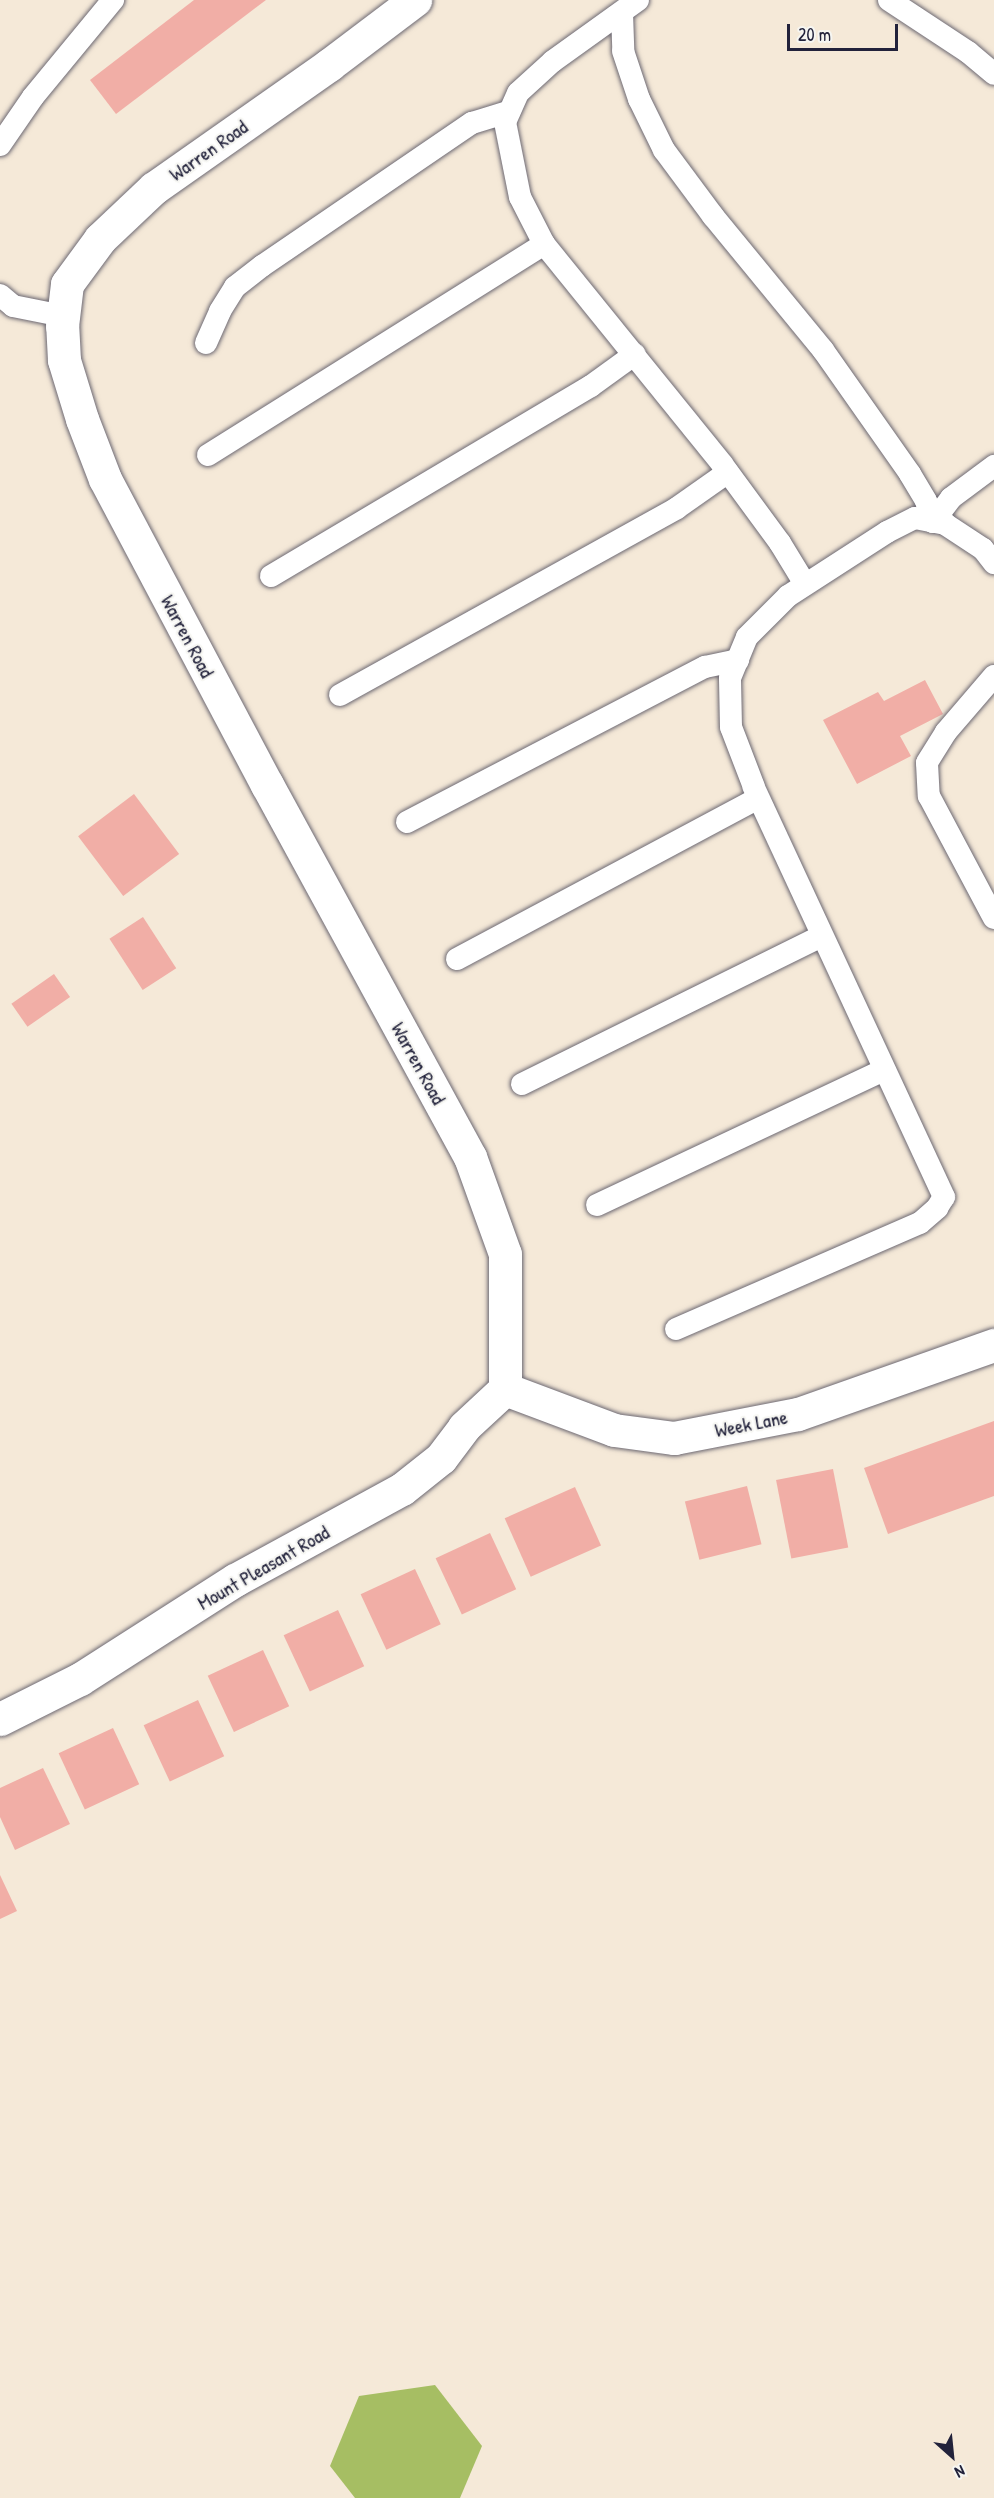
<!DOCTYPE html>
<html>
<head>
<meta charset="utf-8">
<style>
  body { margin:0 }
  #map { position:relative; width:994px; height:2498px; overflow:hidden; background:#f5e9d8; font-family:"Patrick Hand",sans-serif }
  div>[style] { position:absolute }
  .green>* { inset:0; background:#a6be63 }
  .building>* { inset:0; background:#f1aea6; transform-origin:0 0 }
  .roads { filter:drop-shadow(0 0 2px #6c6872) drop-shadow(0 0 2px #6c6872) }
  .service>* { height:22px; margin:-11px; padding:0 11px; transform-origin:11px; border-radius:11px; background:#fff }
  .minor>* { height:33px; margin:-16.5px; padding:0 16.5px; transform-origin:16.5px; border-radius:16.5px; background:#fff }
  .tertiary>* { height:33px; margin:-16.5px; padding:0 16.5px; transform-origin:16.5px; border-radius:16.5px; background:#fff }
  span { translate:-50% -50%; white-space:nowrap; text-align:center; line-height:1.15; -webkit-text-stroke:4.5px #f6f6f2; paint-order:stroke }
  .street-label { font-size:20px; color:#22223b }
  .north { position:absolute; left:922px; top:2426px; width:60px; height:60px; -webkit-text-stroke:4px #f6f6f2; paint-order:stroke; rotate:153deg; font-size:16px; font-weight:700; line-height:24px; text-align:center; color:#22223b }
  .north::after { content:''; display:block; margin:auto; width:21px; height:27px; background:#22223b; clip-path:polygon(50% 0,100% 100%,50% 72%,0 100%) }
  .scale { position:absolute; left:787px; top:24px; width:111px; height:27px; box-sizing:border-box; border:3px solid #22223b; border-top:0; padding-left:8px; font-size:18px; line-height:21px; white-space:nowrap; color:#22223b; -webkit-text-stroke:4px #f6f6f2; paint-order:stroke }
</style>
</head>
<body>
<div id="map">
  <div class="green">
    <div style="clip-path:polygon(435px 2385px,482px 2446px,460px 2498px,355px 2498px,330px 2466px,359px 2396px)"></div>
  </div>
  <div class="building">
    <div style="clip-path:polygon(194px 0,266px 0,116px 114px,90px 80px)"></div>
    <div style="clip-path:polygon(925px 680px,943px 714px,900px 736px,911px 756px,857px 784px,823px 720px,878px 692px,884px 701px)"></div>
    <div style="left:134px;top:794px;width:75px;height:70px;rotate:53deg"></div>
    <div style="left:143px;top:917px;width:61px;height:40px;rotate:57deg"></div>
    <div style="left:54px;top:974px;width:28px;height:52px;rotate:55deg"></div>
    <div style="clip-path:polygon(994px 1421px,994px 1496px,888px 1534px,864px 1468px)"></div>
    <div style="left:833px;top:1469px;width:80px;height:58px;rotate:79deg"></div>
    <div style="left:747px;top:1486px;width:60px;height:64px;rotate:76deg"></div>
    <div style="left:575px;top:1487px;width:64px;height:77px;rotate:66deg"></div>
    <div style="left:490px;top:1533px;width:62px;height:60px;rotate:65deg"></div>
    <div style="left:415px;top:1569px;width:61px;height:60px;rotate:65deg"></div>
    <div style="left:338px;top:1610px;width:62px;height:60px;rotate:65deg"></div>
    <div style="left:263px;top:1650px;width:62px;height:61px;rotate:65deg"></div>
    <div style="left:198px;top:1700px;width:62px;height:60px;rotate:65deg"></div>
    <div style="left:113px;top:1728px;width:62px;height:60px;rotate:65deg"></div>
    <div style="clip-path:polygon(43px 1768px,70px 1824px,15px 1850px,0 1817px,0 1788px)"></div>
    <div style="clip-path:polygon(0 1875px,17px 1911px,0 1919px)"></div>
  </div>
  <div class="roads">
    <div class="service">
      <div style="left:638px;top:0;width:105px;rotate:144.3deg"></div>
      <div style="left:553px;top:61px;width:47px;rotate:137.6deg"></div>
      <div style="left:518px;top:93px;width:32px;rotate:114deg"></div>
      <div style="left:505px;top:122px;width:76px;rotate:78.7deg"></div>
      <div style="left:520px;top:197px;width:53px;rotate:62.9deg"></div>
      <div style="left:544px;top:244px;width:283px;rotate:51deg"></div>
      <div style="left:722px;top:464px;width:98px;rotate:53.7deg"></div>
      <div style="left:780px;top:543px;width:48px;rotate:58.6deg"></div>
      <div style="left:889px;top:0;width:95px;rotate:33.4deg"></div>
      <div style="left:968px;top:52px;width:34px;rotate:40deg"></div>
      <div style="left:622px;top:13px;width:38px;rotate:88deg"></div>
      <div style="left:623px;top:51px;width:51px;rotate:71.6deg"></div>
      <div style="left:639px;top:99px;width:57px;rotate:63.9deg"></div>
      <div style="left:664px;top:150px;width:82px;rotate:53.4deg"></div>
      <div style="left:713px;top:216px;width:173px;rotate:50.6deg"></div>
      <div style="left:823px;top:350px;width:151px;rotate:54.9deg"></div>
      <div style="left:910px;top:474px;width:31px;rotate:59deg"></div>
      <div style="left:926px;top:501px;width:22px;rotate:72deg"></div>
      <div style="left:0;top:145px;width:58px;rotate:-55.5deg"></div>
      <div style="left:33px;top:97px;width:126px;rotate:-50.5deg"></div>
      <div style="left:0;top:295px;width:17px;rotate:40deg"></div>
      <div style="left:13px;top:306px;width:51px;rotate:11.3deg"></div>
      <div style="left:206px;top:343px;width:35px;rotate:-66deg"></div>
      <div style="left:220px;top:311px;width:28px;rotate:-58deg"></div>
      <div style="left:235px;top:287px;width:34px;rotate:-38deg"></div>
      <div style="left:262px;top:266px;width:254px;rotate:-34.3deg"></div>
      <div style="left:472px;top:123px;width:39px;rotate:-17deg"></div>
      <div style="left:208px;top:455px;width:397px;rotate:-32.1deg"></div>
      <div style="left:933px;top:522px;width:30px;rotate:-53deg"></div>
      <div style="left:951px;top:498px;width:54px;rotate:-36.7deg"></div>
      <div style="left:271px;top:576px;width:372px;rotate:-30.7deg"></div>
      <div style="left:591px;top:386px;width:54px;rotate:-36deg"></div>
      <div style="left:994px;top:676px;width:74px;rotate:130.6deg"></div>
      <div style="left:946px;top:732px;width:36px;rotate:122deg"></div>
      <div style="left:927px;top:763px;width:33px;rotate:87deg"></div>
      <div style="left:929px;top:796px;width:138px;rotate:62deg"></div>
      <div style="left:340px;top:695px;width:385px;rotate:-29deg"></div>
      <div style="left:677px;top:508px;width:62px;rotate:-35.2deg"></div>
      <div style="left:407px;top:822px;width:336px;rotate:-27.5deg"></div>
      <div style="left:705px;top:667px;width:34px;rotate:-12deg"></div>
      <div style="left:457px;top:959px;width:341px;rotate:-28.1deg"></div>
      <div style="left:522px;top:1084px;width:334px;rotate:-26.3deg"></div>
      <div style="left:597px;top:1205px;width:317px;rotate:-25.2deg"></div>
      <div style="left:676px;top:1329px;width:266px;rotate:-23.5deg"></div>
      <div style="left:920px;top:1223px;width:23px;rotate:-41deg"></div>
      <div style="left:937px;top:1208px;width:13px;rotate:-58deg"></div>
      <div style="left:944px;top:1197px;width:452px;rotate:-114.9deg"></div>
      <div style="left:754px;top:787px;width:64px;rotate:-111deg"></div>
      <div style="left:731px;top:727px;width:49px;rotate:-91.2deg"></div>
      <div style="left:730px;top:678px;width:44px;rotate:-67.5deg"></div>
      <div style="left:747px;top:637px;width:58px;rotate:-45deg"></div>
      <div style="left:788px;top:596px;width:118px;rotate:-32.9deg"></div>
      <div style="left:887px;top:532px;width:31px;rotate:-27deg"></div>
      <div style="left:915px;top:518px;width:31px;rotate:11deg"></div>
      <div style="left:945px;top:524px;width:45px;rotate:33.3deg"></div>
      <div style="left:983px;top:549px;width:18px;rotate:52deg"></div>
    </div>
    <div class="minor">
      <div style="left:505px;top:1389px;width:116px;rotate:20.6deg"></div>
      <div style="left:614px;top:1430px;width:61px;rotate:7.6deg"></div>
      <div style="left:674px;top:1438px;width:126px;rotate:-11deg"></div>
      <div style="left:798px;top:1414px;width:208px;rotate:-19.4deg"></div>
    </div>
    <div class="tertiary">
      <div style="left:0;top:1719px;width:89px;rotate:-26.6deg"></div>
      <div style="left:80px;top:1679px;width:184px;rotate:-32.6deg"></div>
      <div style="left:235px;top:1580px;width:190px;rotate:-28.6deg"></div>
      <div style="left:402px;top:1489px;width:50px;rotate:-38.5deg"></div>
      <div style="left:441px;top:1458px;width:39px;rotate:-53deg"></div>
      <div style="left:464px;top:1427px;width:56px;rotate:-42.8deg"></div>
      <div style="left:505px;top:1389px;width:135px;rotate:-90deg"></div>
      <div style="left:505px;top:1254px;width:103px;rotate:-109.8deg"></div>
      <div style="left:470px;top:1157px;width:424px;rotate:-118.6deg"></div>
      <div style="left:267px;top:785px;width:346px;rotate:-117.9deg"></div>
      <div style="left:105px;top:479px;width:64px;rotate:-111deg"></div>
      <div style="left:82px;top:419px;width:62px;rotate:-107deg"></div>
      <div style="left:64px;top:360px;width:34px;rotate:-93deg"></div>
      <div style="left:62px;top:326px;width:42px;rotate:-83.2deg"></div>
      <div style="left:67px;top:284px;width:56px;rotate:-53.7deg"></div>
      <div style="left:100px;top:239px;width:74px;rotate:-43.4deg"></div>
      <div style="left:154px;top:188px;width:214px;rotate:-35.1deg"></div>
      <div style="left:329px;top:65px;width:108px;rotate:-37.1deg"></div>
    </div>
  </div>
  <div class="street-label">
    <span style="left:208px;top:150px;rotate:-35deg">Warren Road</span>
    <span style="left:188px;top:636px;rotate:62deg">Warren Road</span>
    <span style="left:419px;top:1063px;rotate:61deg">Warren Road</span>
    <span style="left:751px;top:1423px;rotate:-11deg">Week Lane</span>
    <span style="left:263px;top:1567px;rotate:-30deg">Mount Pleasant Road</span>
  </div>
  <div class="north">N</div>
  <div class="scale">20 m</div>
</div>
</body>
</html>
